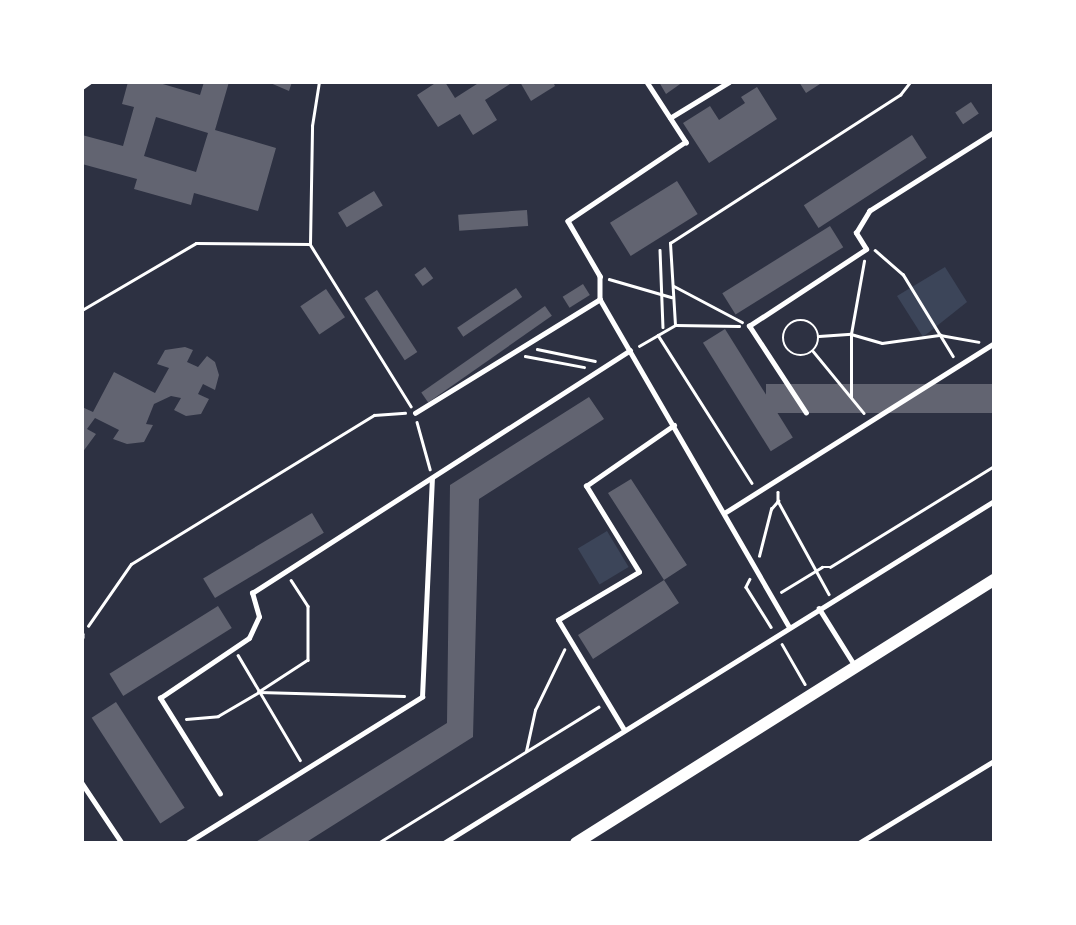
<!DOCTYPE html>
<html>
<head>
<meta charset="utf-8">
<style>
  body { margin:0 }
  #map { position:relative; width:1076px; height:925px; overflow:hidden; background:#2d3142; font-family:"Open Sans",sans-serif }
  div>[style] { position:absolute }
  .green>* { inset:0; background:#3c4559; transform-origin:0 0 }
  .building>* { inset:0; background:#626471; transform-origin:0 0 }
  .path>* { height:2.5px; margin:-1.25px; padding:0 1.25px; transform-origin:1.25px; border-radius:1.25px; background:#fff }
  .path>.ring { margin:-1.25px; padding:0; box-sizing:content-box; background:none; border:2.5px solid #fff; border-radius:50% }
  .service>* { height:4.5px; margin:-2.25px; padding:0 2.25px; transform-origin:2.25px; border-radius:2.25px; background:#fff }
  .secondary>* { height:12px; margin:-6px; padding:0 6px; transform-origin:6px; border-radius:6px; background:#fff }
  span { translate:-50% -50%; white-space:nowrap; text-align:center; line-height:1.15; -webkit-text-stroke:5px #fff; paint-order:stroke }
  .frame { position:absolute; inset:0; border:84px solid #fff; pointer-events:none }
</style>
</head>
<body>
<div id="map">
  <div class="green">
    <div style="clip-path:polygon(945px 267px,967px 302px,923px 337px,897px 296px)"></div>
    <div style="left:607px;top:531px;width:42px;height:34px;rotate:59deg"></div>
  </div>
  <div class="building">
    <div style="clip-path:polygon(evenodd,128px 82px,156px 82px,200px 95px,204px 82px,229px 82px,215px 130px,276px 148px,258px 211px,194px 193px,191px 205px,134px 189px,137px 179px,82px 164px,82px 135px,123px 146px,134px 107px,122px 104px,128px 82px,156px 117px,208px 133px,196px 172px,144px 156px,156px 117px)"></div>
    <div style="clip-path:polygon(268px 82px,292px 82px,289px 91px)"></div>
    <div style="clip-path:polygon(437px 82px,445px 82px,455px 98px,480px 82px,513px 82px,485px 100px,497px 120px,473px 135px,460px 114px,438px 127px,417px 95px)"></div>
    <div style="clip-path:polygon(520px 82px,553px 82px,555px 86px,531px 101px)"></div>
    <div style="clip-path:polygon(659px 82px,683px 82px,666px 94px)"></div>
    <div style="clip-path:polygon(799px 82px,823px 82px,806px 93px)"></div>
    <div style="clip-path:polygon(757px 87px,777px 119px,709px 163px,683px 123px,710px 106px,719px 120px,745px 103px,741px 97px)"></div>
    <div style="left:971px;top:102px;width:14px;height:19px;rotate:56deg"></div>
    <div style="left:912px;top:135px;width:27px;height:129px;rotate:57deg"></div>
    <div style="left:677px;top:181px;width:39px;height:79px;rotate:58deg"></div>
    <div style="left:374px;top:191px;width:17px;height:42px;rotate:59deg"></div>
    <div style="left:527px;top:210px;width:16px;height:69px;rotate:86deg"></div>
    <div style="left:830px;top:226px;width:25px;height:127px;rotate:58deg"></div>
    <div style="left:425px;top:267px;width:14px;height:13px;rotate:54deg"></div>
    <div style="left:583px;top:284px;width:13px;height:24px;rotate:58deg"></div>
    <div style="left:516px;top:288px;width:11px;height:71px;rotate:56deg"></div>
    <div style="left:326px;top:289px;width:34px;height:31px;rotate:56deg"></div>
    <div style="left:377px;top:290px;width:74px;height:15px;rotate:57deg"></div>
    <div style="left:545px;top:306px;width:12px;height:151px;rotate:55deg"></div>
    <div style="left:725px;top:329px;width:128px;height:26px;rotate:58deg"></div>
    <div style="clip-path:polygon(185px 347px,193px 350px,187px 362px,198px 367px,207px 356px,215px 362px,219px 375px,215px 390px,203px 384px,198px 394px,209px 399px,201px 414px,186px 416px,174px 410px,181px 398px,171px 396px,154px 404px,146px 424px,153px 425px,144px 442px,127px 444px,113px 439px,119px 430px,95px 418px,87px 429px,96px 434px,82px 453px,82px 407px,93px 412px,114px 372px,155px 393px,169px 368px,157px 364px,165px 350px)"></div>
    <div style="left:994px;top:384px;width:29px;height:228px;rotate:90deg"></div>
    <div style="clip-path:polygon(589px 397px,604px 419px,479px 499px,473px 737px,305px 843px,254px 843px,447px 723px,450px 485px)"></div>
    <div style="clip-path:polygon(631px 479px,687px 565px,664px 580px,679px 603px,593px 659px,578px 635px,664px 580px,608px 493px)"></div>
    <div style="left:312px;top:513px;width:23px;height:127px;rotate:59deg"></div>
    <div style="left:218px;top:606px;width:26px;height:128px;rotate:58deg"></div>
    <div style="left:116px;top:702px;width:126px;height:29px;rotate:57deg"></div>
  </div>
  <div class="path">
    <div style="left:310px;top:244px;width:118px;rotate:-89deg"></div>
    <div style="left:312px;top:126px;width:45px;rotate:-81deg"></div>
    <div style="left:660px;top:250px;width:77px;rotate:87.8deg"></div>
    <div style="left:875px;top:250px;width:37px;rotate:41deg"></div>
    <div style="left:903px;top:274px;width:96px;rotate:58.6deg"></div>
    <div style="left:609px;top:279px;width:65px;rotate:16.2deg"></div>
    <div style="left:674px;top:286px;width:77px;rotate:27.9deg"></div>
    <div style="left:82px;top:310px;width:132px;rotate:-30.4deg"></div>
    <div style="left:196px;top:243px;width:114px;rotate:0.5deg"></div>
    <div style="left:310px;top:244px;width:191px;rotate:58.1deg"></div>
    <div class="ring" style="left:783px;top:320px;width:33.5px;height:33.5px"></div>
    <div style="left:676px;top:325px;width:63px;rotate:0.9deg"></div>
    <div style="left:658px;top:335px;width:20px;rotate:-30deg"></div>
    <div style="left:675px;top:325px;width:82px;rotate:-93.5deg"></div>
    <div style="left:670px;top:243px;width:274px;rotate:-32.8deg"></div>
    <div style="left:900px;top:95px;width:16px;rotate:-52deg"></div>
    <div style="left:819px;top:336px;width:32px;rotate:-4deg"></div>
    <div style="left:851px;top:334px;width:32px;rotate:16deg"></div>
    <div style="left:882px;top:343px;width:59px;rotate:-7.9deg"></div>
    <div style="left:940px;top:335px;width:39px;rotate:10deg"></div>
    <div style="left:639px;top:346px;width:22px;rotate:-30deg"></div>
    <div style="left:658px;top:335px;width:175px;rotate:57.6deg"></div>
    <div style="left:537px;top:349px;width:59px;rotate:11.7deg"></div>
    <div style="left:813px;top:351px;width:80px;rotate:50.6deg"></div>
    <div style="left:525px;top:356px;width:60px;rotate:10.6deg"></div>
    <div style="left:851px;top:397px;width:63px;rotate:-90deg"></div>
    <div style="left:851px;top:334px;width:74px;rotate:-79.9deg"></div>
    <div style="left:417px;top:422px;width:49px;rotate:74.5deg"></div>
    <div style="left:778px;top:492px;width:9px;rotate:90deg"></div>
    <div style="left:778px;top:501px;width:106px;rotate:61.3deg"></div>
    <div style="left:759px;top:556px;width:49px;rotate:-75.7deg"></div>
    <div style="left:771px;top:509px;width:11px;rotate:-49deg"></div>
    <div style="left:750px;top:579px;width:9px;rotate:117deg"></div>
    <div style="left:746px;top:587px;width:47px;rotate:58deg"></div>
    <div style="left:291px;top:580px;width:31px;rotate:57deg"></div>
    <div style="left:308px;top:606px;width:54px;rotate:90deg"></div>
    <div style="left:308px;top:660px;width:59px;rotate:146.9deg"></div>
    <div style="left:259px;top:692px;width:145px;rotate:1.6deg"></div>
    <div style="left:781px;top:592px;width:48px;rotate:-31.4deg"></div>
    <div style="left:822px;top:567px;width:8px"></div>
    <div style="left:830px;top:567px;width:193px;rotate:-31.6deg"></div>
    <div style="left:88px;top:626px;width:75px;rotate:-55.3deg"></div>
    <div style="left:131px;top:564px;width:285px;rotate:-31.5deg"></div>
    <div style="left:374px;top:415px;width:31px;rotate:-4deg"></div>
    <div style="left:782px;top:644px;width:46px;rotate:60.1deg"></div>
    <div style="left:238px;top:655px;width:122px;rotate:59.4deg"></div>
    <div style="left:186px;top:719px;width:32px;rotate:-5deg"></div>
    <div style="left:218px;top:716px;width:48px;rotate:-30.3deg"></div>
    <div style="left:526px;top:751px;width:42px;rotate:-77.6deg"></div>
    <div style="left:535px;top:710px;width:67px;rotate:-64.2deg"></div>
    <div style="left:378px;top:843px;width:259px;rotate:-31.7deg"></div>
  </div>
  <div class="service">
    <div style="left:647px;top:82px;width:72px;rotate:57deg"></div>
    <div style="left:686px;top:142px;width:142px;rotate:146.2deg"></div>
    <div style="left:568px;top:221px;width:64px;rotate:59.8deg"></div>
    <div style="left:600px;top:276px;width:23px;rotate:90deg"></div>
    <div style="left:600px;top:299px;width:379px;rotate:60deg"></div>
    <div style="left:82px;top:87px;width:9px;rotate:-36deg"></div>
    <div style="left:670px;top:118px;width:69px;rotate:-31.4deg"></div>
    <div style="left:415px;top:413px;width:217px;rotate:-31.6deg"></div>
    <div style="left:806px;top:413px;width:104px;rotate:-123.2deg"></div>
    <div style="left:749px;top:326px;width:140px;rotate:-33.3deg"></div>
    <div style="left:866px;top:249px;width:19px;rotate:-122deg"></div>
    <div style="left:856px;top:233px;width:26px;rotate:-59deg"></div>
    <div style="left:869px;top:211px;width:148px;rotate:-32.3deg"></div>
    <div style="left:726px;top:512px;width:317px;rotate:-32.2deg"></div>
    <div style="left:819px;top:608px;width:66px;rotate:58deg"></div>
    <div style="left:82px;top:634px;width:3px;rotate:90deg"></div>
    <div style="left:624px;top:730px;width:128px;rotate:-121deg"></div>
    <div style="left:558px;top:620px;width:94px;rotate:-30.7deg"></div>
    <div style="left:639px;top:572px;width:101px;rotate:-121.6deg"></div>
    <div style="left:586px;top:486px;width:107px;rotate:-34.7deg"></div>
    <div style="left:82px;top:783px;width:72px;rotate:56.3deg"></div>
    <div style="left:220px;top:794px;width:113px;rotate:-122deg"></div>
    <div style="left:160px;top:698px;width:107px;rotate:-34deg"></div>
    <div style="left:249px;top:638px;width:23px;rotate:-65deg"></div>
    <div style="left:259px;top:617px;width:25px;rotate:-106deg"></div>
    <div style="left:252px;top:593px;width:449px;rotate:-32.7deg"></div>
    <div style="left:187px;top:843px;width:277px;rotate:-31.9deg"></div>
    <div style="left:422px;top:697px;width:218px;rotate:-87.4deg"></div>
    <div style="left:444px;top:843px;width:648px;rotate:-31.87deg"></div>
    <div style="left:859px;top:843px;width:158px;rotate:-31.3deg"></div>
  </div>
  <div class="secondary">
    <div style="left:576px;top:843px;width:494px;rotate:-32.2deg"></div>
  </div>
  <div class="frame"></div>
</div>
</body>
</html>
